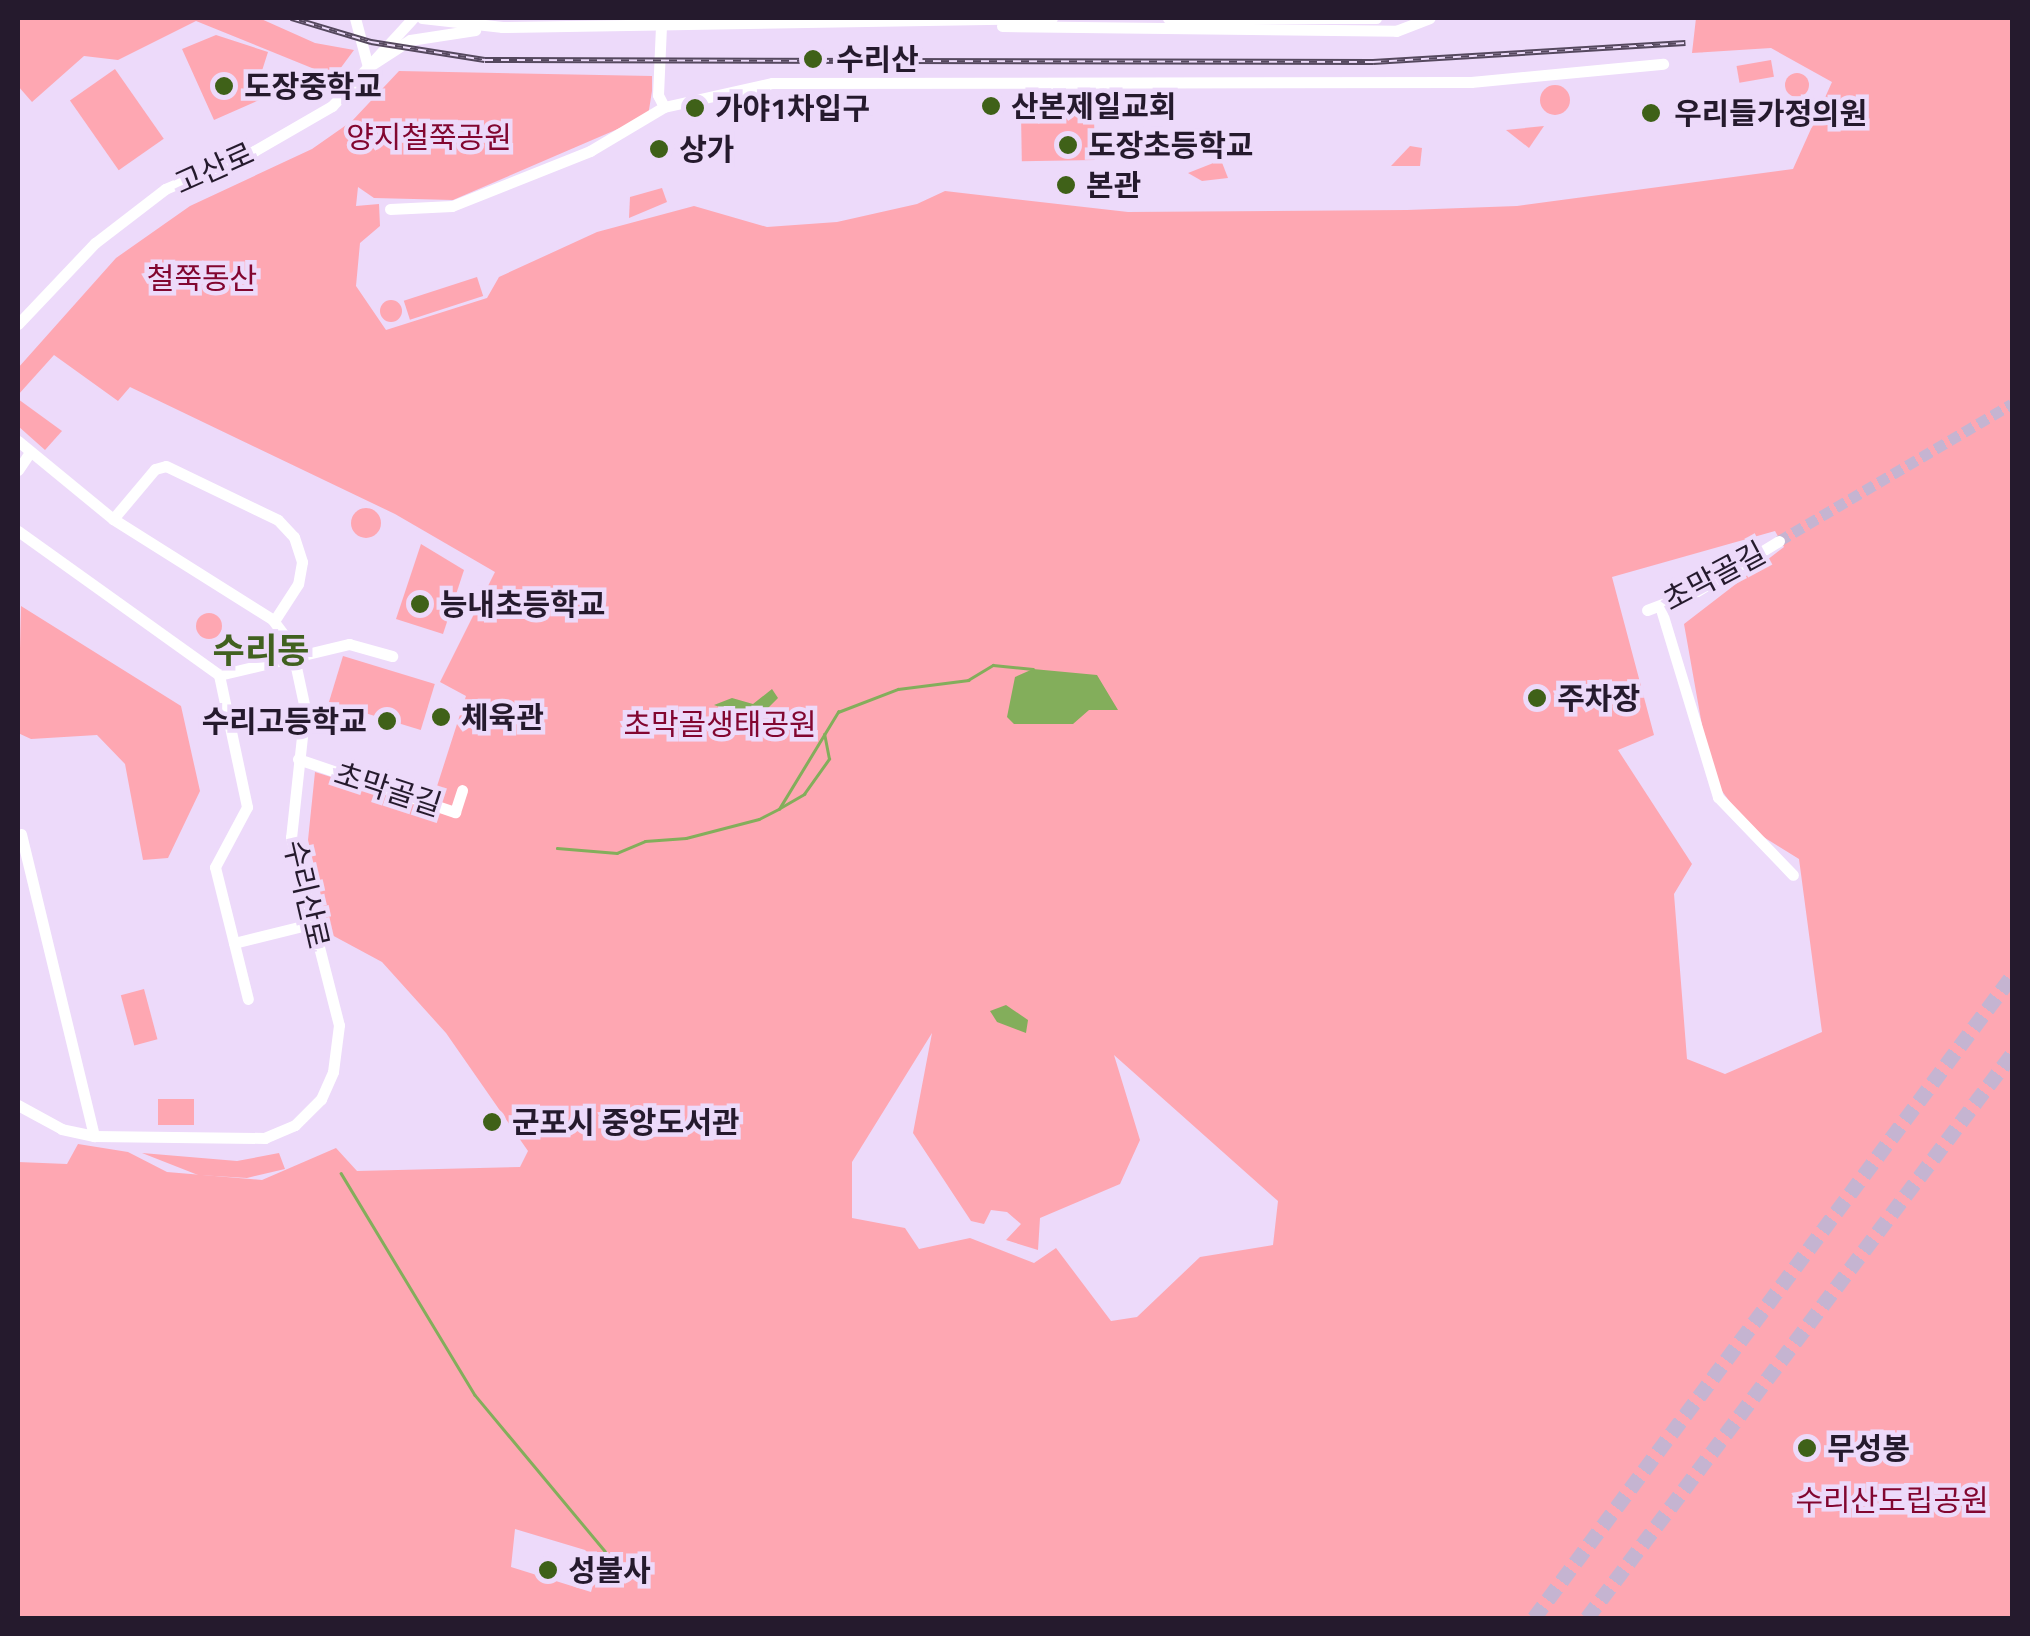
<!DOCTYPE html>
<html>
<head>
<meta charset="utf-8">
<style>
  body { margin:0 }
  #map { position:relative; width:2030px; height:1636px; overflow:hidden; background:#eddafa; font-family:"Titillium Web","Noto Sans KR",sans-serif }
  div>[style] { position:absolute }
  .green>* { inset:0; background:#fea7b2; transform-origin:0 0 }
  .round { border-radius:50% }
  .water>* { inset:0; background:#83ae5b }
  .stream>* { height:2.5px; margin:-1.25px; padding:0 1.25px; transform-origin:1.25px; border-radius:1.25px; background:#83ae5b }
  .minor-tunnel>* { height:11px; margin-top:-5.5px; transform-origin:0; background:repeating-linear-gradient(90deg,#c5b4d1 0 11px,transparent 0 16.5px) }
  .highway-tunnel>* { height:15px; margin-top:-7.5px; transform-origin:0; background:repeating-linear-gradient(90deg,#c5b4d1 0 15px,transparent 0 23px) }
  .minor>* { height:11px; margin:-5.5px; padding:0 5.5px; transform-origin:5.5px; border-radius:5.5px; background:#fff }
  .rail>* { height:6px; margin-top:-3px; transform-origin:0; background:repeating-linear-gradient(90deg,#eddafa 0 8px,#55485e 0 16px); box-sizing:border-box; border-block:2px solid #55485e }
  .dots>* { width:28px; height:28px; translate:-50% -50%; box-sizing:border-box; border:5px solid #eddafa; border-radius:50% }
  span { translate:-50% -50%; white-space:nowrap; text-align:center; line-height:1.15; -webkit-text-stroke:9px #eddafa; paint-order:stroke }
  .poi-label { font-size:30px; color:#251a2d; font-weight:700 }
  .left { translate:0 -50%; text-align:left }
  .right { translate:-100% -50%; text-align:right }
  .park-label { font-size:30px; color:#820630 }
  .street-label { font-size:30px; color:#251a2d }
  .quarter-label { font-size:35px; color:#416120; font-weight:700 }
  .frame { position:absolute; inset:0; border:20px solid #251a2d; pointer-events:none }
</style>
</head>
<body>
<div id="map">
  <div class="green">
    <div style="clip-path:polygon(18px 18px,259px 18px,315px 43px,354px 50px,334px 77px,196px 21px,118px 60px,84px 56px,32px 102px,18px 86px)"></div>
    <div style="clip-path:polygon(evenodd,1696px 18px,2012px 18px,2012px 1618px,18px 1618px,18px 1162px,67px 1164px,78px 1144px,128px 1152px,167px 1172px,262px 1180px,336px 1148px,357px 1171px,520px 1167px,528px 1151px,446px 1033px,382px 962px,330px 934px,308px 840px,315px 772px,430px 808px,466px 696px,440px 682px,495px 572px,395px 514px,130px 387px,118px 401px,54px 355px,18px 395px,18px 368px,116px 258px,190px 206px,312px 149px,352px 121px,399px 71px,652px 76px,652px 91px,648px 116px,453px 200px,374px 198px,358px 187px,356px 206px,379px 204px,380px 226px,360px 243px,356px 286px,386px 330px,487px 298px,499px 277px,597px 232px,694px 206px,767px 227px,837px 222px,917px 204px,945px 191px,1128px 212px,1407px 210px,1517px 206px,1793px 169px,1832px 82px,1771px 48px,1692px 53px,1696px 18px,1775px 531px,1784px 547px,1684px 624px,1711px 776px,1749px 828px,1799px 859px,1822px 1032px,1725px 1074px,1687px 1059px,1674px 894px,1692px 864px,1618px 750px,1654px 735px,1612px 577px,1775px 531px,1696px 18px,932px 1033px,913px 1133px,971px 1221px,984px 1224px,991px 1210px,1007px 1212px,1021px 1224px,1006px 1240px,1038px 1250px,1040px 1218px,1120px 1184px,1140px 1140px,1114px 1055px,1278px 1201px,1273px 1245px,1200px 1257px,1137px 1317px,1111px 1321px,1056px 1248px,1034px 1263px,970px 1238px,919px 1249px,905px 1228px,852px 1218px,852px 1162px,932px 1033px,1696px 18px,515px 1529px,585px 1550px,599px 1564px,591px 1592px,511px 1567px,515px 1529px)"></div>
    <div style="clip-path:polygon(216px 35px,268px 52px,260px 77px,284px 89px,214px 120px,182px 49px)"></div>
    <div style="left:1771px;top:60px;width:17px;height:35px;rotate:80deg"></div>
    <div style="left:115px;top:69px;width:85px;height:55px;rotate:55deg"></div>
    <div class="round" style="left:1785px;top:73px;width:24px;height:24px"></div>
    <div class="round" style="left:1540px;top:85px;width:30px;height:30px"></div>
    <div style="left:1094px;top:113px;width:47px;height:73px;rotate:89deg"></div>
    <div style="clip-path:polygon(1544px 126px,1529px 148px,1506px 130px)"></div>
    <div style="clip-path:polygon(1410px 146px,1422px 148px,1420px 166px,1391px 166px)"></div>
    <div style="clip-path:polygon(1221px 160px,1228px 178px,1202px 181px,1188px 173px)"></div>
    <div style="clip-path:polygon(662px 188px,667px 202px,629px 218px,630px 197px)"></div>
    <div style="left:477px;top:277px;width:20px;height:77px;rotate:72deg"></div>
    <div class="round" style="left:380px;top:300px;width:22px;height:22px"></div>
    <div style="clip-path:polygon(18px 399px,62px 431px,45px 450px,18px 426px)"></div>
    <div class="round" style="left:351px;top:508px;width:30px;height:30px"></div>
    <div style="clip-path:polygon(421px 544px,464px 570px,443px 634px,396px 619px)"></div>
    <div style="clip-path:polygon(21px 606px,181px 706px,200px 791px,168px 858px,143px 860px,125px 764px,97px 735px,31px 739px,18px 733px)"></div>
    <div class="round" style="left:196px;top:613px;width:26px;height:26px"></div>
    <div style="left:343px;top:656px;width:96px;height:48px;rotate:17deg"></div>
    <div style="left:144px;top:989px;width:52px;height:24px;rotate:75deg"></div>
    <div style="left:158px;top:1099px;width:36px;height:26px"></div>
    <div style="clip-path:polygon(142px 1153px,237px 1161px,279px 1153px,285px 1169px,247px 1178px,198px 1175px)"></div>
  </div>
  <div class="water">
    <div style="clip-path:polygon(1033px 669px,1097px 675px,1118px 710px,1089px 710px,1073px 724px,1014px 724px,1007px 717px,1015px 677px)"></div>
    <div style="clip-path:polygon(772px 689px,778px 698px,768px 708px,742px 715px,714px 705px,732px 698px,753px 704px)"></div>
    <div style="clip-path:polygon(1006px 1005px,1028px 1020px,1026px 1033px,997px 1022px,990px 1011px)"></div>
  </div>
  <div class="stream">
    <div style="left:780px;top:808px;width:28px;rotate:-30deg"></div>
    <div style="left:804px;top:794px;width:43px;rotate:-54.5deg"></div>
    <div style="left:829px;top:759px;width:25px;rotate:-101deg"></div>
    <div style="left:557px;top:848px;width:60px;rotate:4.8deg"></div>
    <div style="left:617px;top:853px;width:30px;rotate:-23deg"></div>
    <div style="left:645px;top:841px;width:41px;rotate:-4.2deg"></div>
    <div style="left:686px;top:838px;width:75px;rotate:-14.6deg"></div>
    <div style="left:759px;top:819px;width:22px;rotate:-27deg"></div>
    <div style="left:779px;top:809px;width:114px;rotate:-58.7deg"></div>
    <div style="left:838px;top:712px;width:64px;rotate:-21deg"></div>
    <div style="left:898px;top:689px;width:71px;rotate:-7.3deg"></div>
    <div style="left:968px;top:680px;width:29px;rotate:-31deg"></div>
    <div style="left:993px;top:665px;width:40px;rotate:5.7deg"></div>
    <div style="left:341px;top:1173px;width:259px;rotate:58.9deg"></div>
    <div style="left:475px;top:1395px;width:203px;rotate:50.2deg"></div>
  </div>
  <div class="minor-tunnel">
    <div style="left:1779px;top:541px;width:270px;rotate:-30.5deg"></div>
  </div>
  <div class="highway-tunnel">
    <div style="left:1534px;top:1618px;width:800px;rotate:-53.33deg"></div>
    <div style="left:1587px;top:1618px;width:706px;rotate:-53deg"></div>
  </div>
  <div class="minor">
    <div style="left:355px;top:18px;width:51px;rotate:75.1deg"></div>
    <div style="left:368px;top:67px;width:50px;rotate:-32.7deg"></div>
    <div style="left:410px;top:40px;width:66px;rotate:-8.7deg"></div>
    <div style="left:422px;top:18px;width:81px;rotate:6.4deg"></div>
    <div style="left:502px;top:27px;width:550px;rotate:-0.94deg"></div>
    <div style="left:1168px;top:18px;width:208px"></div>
    <div style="left:661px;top:26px;width:69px;rotate:92.5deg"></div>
    <div style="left:658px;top:95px;width:13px;rotate:63deg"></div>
    <div style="left:1002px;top:26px;width:394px;rotate:0.7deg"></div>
    <div style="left:1396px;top:31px;width:36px;rotate:-21deg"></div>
    <div style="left:390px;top:209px;width:62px;rotate:-2.8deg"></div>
    <div style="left:452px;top:206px;width:149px;rotate:-21.7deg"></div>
    <div style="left:590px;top:151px;width:86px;rotate:-30.7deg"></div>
    <div style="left:664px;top:107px;width:111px;rotate:-12.5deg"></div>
    <div style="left:772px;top:83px;width:699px;rotate:-0.08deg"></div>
    <div style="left:1471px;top:82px;width:193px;rotate:-5.4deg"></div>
    <div style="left:18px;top:324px;width:112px;rotate:-46.5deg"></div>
    <div style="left:95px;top:243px;width:88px;rotate:-37.6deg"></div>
    <div style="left:165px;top:189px;width:97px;rotate:-23.1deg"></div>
    <div style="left:254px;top:151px;width:90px;rotate:-30deg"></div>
    <div style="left:332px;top:106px;width:120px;rotate:-47.4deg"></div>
    <div style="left:18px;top:441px;width:123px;rotate:39.4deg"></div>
    <div style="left:113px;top:519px;width:188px;rotate:32.2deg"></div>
    <div style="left:272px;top:619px;width:31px;rotate:53deg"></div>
    <div style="left:291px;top:644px;width:66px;rotate:77.8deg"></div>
    <div style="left:305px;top:709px;width:129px;rotate:96.2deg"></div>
    <div style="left:291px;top:837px;width:194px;rotate:75.7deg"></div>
    <div style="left:339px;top:1025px;width:47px;rotate:97.3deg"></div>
    <div style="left:333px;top:1072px;width:30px;rotate:114deg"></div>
    <div style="left:321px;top:1099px;width:37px;rotate:135deg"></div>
    <div style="left:295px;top:1125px;width:33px;rotate:157deg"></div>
    <div style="left:265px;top:1138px;width:171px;rotate:-179.3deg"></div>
    <div style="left:94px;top:1136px;width:33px;rotate:-168deg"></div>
    <div style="left:62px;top:1129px;width:50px;rotate:-151.4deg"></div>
    <div style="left:18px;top:470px;width:22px;rotate:-56deg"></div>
    <div style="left:113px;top:519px;width:65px;rotate:-50deg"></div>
    <div style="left:155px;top:469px;width:11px;rotate:-15deg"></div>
    <div style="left:166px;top:466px;width:124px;rotate:25.7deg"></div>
    <div style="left:278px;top:520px;width:23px;rotate:47deg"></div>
    <div style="left:294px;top:537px;width:26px;rotate:72deg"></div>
    <div style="left:302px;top:562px;width:22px;rotate:100deg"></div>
    <div style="left:298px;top:584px;width:44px;rotate:123deg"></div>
    <div style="left:18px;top:531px;width:247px;rotate:35.6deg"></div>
    <div style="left:219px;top:675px;width:135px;rotate:78deg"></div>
    <div style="left:247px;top:807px;width:68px;rotate:118.1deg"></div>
    <div style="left:215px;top:867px;width:136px;rotate:76deg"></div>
    <div style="left:1660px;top:606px;width:200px;rotate:73.1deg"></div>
    <div style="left:1718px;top:797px;width:108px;rotate:46.1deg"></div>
    <div style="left:1647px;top:610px;width:53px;rotate:-20.8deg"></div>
    <div style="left:1697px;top:591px;width:96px;rotate:-31.4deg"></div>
    <div style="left:219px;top:675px;width:134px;rotate:-13.4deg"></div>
    <div style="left:349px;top:644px;width:45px;rotate:15.6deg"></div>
    <div style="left:298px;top:759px;width:166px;rotate:18.7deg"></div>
    <div style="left:455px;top:812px;width:23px;rotate:-72deg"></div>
    <div style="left:21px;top:834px;width:311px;rotate:76.4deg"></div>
    <div style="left:234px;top:943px;width:79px;rotate:-13.9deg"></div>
  </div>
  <div class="rail">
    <div style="left:291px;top:18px;width:84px;rotate:16.7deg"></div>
    <div style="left:371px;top:42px;width:115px;rotate:9deg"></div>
    <div style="left:485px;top:60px;width:888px;rotate:0.13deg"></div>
    <div style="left:1373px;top:62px;width:313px;rotate:-3.5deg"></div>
  </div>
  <div class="dots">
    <div style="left:813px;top:59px;background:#3f6118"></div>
    <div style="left:224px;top:86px;background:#3f6118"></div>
    <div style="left:991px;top:106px;background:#3f6118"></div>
    <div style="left:695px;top:108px;background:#3f6118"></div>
    <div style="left:1651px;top:113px;background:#3f6118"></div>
    <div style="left:1068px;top:145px;background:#3f6118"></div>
    <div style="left:659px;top:149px;background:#3f6118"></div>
    <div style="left:1066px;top:185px;background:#3f6118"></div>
    <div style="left:420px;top:604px;background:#3f6118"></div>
    <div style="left:1537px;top:698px;background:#3f6118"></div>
    <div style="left:441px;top:717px;background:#3f6118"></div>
    <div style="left:387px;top:721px;background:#3f6118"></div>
    <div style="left:492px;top:1122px;background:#3f6118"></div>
    <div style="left:1807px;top:1448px;background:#3f6118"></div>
    <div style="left:548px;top:1570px;background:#3f6118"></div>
  </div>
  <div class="poi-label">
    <span class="left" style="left:836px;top:59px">수리산</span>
    <span class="left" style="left:244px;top:86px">도장중학교</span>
    <span class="left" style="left:1011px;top:106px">산본제일교회</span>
    <span class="left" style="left:715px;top:108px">가야1차입구</span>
    <span class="left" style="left:1674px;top:113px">우리들가정의원</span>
    <span class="left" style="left:1088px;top:145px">도장초등학교</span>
    <span class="left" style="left:679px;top:149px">상가</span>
    <span class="left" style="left:1086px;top:185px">본관</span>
    <span class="left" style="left:440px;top:604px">능내초등학교</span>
    <span class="left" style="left:1557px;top:698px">주차장</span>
    <span class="left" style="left:461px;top:717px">체육관</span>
    <span class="right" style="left:367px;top:721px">수리고등학교</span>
    <span class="left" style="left:512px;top:1122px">군포시 중앙도서관</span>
    <span class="left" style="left:1827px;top:1448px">무성봉</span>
    <span class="left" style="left:568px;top:1570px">성불사</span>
  </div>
  <div class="park-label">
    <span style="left:429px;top:137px">양지철쭉공원</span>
    <span style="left:202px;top:278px">철쭉동산</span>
    <span style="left:720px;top:724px">초막골생태공원</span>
    <span style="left:1892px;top:1500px">수리산도립공원</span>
  </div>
  <div class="street-label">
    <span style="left:214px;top:168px;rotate:-24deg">고산로</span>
    <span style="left:1714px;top:576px;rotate:-28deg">초막골길</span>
    <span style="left:388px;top:789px;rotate:18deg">초막골길</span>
    <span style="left:307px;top:894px;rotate:77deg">수리산로</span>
  </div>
  <div class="quarter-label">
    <span style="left:261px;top:650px">수리동</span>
  </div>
  <div class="frame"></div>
</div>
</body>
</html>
